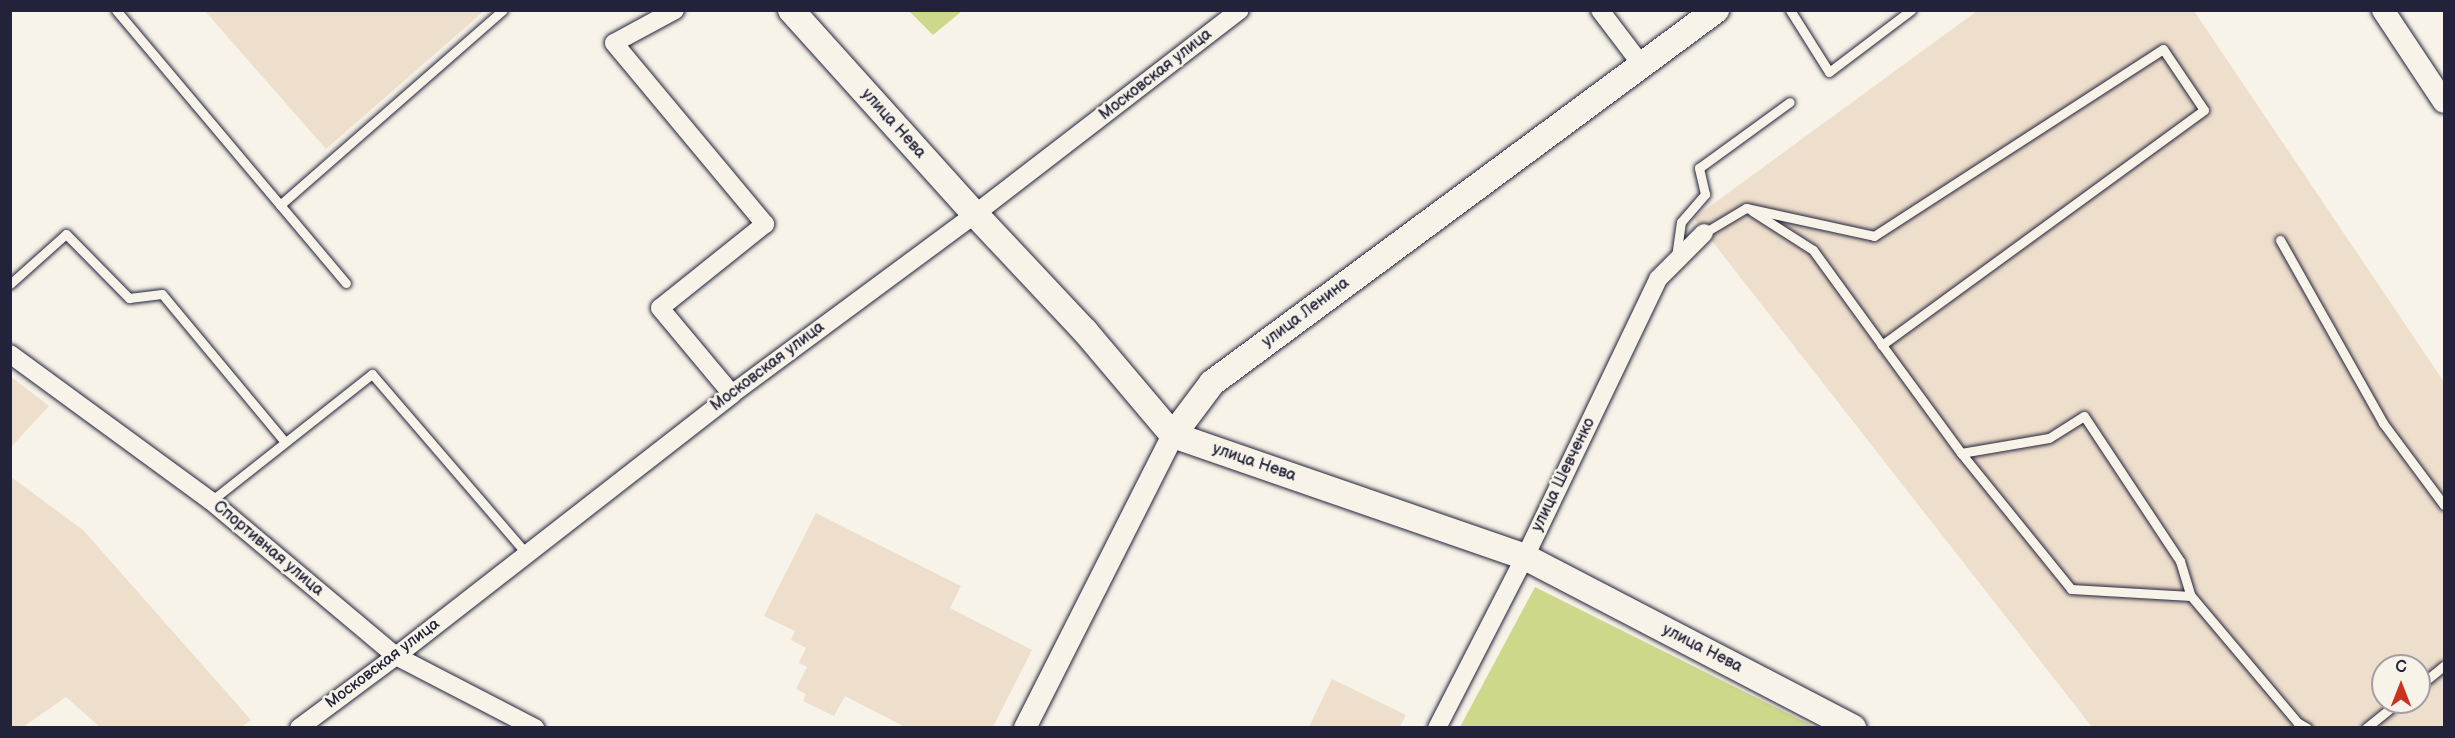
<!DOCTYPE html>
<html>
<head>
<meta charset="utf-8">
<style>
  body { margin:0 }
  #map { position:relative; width:2455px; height:738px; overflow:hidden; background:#f7f3e8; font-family:"Balsamiq Sans",sans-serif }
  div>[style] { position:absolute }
  .built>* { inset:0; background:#eedecc }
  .green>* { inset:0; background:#cdd88b }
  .roads { filter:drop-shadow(0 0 2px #22223b) drop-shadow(0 0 2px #22223b) }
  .service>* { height:9px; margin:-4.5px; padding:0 4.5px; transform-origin:4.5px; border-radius:4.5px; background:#f7f3e8 }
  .minor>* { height:18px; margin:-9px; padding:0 9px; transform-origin:9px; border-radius:9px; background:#f7f3e8 }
  .tertiary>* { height:22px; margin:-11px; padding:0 11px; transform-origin:11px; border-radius:11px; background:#f7f3e8 }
  .secondary>* { height:26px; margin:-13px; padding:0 13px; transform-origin:13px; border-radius:13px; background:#f7f3e8 }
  span { translate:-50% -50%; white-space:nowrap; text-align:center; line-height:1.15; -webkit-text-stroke:5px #f7f3e8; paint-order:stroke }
  .street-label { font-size:16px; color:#22223b }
  .frame { position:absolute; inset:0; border:12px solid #22223b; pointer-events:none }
  .north { position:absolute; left:2371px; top:654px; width:60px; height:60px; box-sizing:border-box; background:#f7f3e8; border:2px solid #a29fa3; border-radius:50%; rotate:0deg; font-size:16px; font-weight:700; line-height:24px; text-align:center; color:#22223b }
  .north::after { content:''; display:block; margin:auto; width:21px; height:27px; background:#c8321e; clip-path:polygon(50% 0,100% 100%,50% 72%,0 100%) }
</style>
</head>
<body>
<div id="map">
  <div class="built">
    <div style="clip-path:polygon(205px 11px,484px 11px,326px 149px)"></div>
    <div style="clip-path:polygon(evenodd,1977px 11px,2194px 11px,2444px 382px,2444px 727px,2092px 727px,1694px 218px,1977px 11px,2383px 666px,2419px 666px,2419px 702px,2383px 702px,2383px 666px)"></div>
    <div style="clip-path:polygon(10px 376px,49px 406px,11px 447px,10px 447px)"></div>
    <div style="clip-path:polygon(11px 477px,83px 530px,251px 720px,240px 728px,100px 727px,66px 697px,23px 727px,11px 727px)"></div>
    <div style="clip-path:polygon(816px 513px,961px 586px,950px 608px,1032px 650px,993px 727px,905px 727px,845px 696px,834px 716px,803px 701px,806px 694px,796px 689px,807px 667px,799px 663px,806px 648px,791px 640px,795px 631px,764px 616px)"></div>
    <div style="clip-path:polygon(1332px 679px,1406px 715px,1400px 727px,1309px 727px)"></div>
  </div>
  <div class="green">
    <div style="clip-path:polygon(909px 11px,962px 11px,933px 35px)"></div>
    <div style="clip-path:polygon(1535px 587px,1815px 727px,1460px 727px)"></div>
  </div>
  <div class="roads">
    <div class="service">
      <div style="left:116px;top:10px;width:357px;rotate:49.9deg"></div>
      <div style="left:1790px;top:10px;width:73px;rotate:57.8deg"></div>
      <div style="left:1829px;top:72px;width:103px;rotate:-37.1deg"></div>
      <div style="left:280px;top:205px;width:296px;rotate:-41.2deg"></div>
      <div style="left:1752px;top:211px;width:72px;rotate:32.6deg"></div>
      <div style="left:1813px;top:250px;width:117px;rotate:54deg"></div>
      <div style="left:1704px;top:233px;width:49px;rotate:-30.8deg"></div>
      <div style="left:1746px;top:208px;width:131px;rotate:12.3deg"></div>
      <div style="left:1874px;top:236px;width:344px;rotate:-32.9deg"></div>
      <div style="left:2163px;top:49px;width:73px;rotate:56.1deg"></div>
      <div style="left:2204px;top:110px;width:399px;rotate:143.9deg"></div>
      <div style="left:1882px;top:345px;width:134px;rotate:53.8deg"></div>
      <div style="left:1961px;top:453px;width:175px;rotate:51deg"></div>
      <div style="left:2071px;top:589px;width:120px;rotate:3.3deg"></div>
      <div style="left:2191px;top:596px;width:165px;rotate:49.9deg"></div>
      <div style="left:2297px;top:722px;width:12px;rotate:31deg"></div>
      <div style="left:2280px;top:240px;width:210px;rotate:60.6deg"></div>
      <div style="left:2383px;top:423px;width:102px;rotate:53.4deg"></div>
      <div style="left:1676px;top:257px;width:35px;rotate:-82deg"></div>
      <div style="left:1681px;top:222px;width:37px;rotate:-49deg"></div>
      <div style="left:1705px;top:194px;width:27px;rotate:-103deg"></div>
      <div style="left:1699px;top:168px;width:112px;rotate:-36deg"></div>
      <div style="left:10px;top:284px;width:75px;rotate:-41.8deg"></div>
      <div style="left:66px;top:234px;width:90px;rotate:45.5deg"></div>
      <div style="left:129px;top:298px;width:33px;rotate:-7deg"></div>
      <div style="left:162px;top:294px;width:192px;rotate:50.3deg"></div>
      <div style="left:1961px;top:453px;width:89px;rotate:-9.7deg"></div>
      <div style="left:2049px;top:438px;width:41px;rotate:-32.2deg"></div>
      <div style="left:2084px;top:416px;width:174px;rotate:56.5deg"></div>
      <div style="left:2180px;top:561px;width:37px;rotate:73deg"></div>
      <div style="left:211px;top:501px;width:205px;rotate:-38.3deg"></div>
      <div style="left:372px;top:374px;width:238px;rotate:49.3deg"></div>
      <div style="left:2419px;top:686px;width:32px;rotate:-39deg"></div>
      <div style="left:2366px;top:728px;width:41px;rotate:-39.1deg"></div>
    </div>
    <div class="minor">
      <div style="left:675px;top:10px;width:69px;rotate:151.6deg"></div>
      <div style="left:614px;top:43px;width:236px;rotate:50.2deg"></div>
      <div style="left:765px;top:224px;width:134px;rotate:141.3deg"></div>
      <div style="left:660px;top:308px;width:112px;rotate:50.1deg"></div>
      <div style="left:1600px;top:10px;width:68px;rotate:52.8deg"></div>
      <div style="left:10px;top:354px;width:249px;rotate:36.2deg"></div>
      <div style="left:211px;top:501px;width:241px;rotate:40deg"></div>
      <div style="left:396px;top:656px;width:157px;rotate:27.4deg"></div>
      <div style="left:299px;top:728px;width:121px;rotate:-36.6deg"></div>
      <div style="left:396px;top:656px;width:426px;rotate:-37.9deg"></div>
      <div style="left:732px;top:394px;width:302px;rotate:-36.5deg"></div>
      <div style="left:975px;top:214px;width:334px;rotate:-37.6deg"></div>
      <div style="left:1437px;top:728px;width:192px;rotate:-62.8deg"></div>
      <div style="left:1525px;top:557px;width:308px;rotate:-64.4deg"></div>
      <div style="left:1658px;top:279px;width:65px;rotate:-45deg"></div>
    </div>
    <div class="tertiary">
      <div style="left:2383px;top:10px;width:110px;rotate:56.5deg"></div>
      <div style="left:1025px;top:728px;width:328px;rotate:-63.2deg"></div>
    </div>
    <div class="secondary">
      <div style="left:791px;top:10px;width:275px;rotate:48deg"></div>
      <div style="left:975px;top:214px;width:161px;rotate:46.8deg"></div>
      <div style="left:1085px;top:331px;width:136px;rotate:49.8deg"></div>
      <div style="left:1173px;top:435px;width:373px;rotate:19.1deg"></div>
      <div style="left:1525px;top:557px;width:370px;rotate:27.5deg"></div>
      <div style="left:1173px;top:435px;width:65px;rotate:-53.1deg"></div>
      <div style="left:1212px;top:383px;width:627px;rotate:-36.5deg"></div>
    </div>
  </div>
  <div class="street-label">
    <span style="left:1156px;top:75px;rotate:-38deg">Московская улица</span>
    <span style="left:893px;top:124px;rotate:48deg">улица Нева</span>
    <span style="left:1306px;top:313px;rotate:-37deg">улица Ленина</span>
    <span style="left:768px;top:367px;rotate:-37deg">Московская улица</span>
    <span style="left:1254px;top:463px;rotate:19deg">улица Нева</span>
    <span style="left:1564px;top:475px;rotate:-64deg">улица Шевченко</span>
    <span style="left:268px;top:549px;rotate:40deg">Спортивная улица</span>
    <span style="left:1702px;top:649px;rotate:27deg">улица Нева</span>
    <span style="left:383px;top:664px;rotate:-37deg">Московская улица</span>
  </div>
  <div class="frame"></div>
  <div class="north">С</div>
</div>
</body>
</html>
